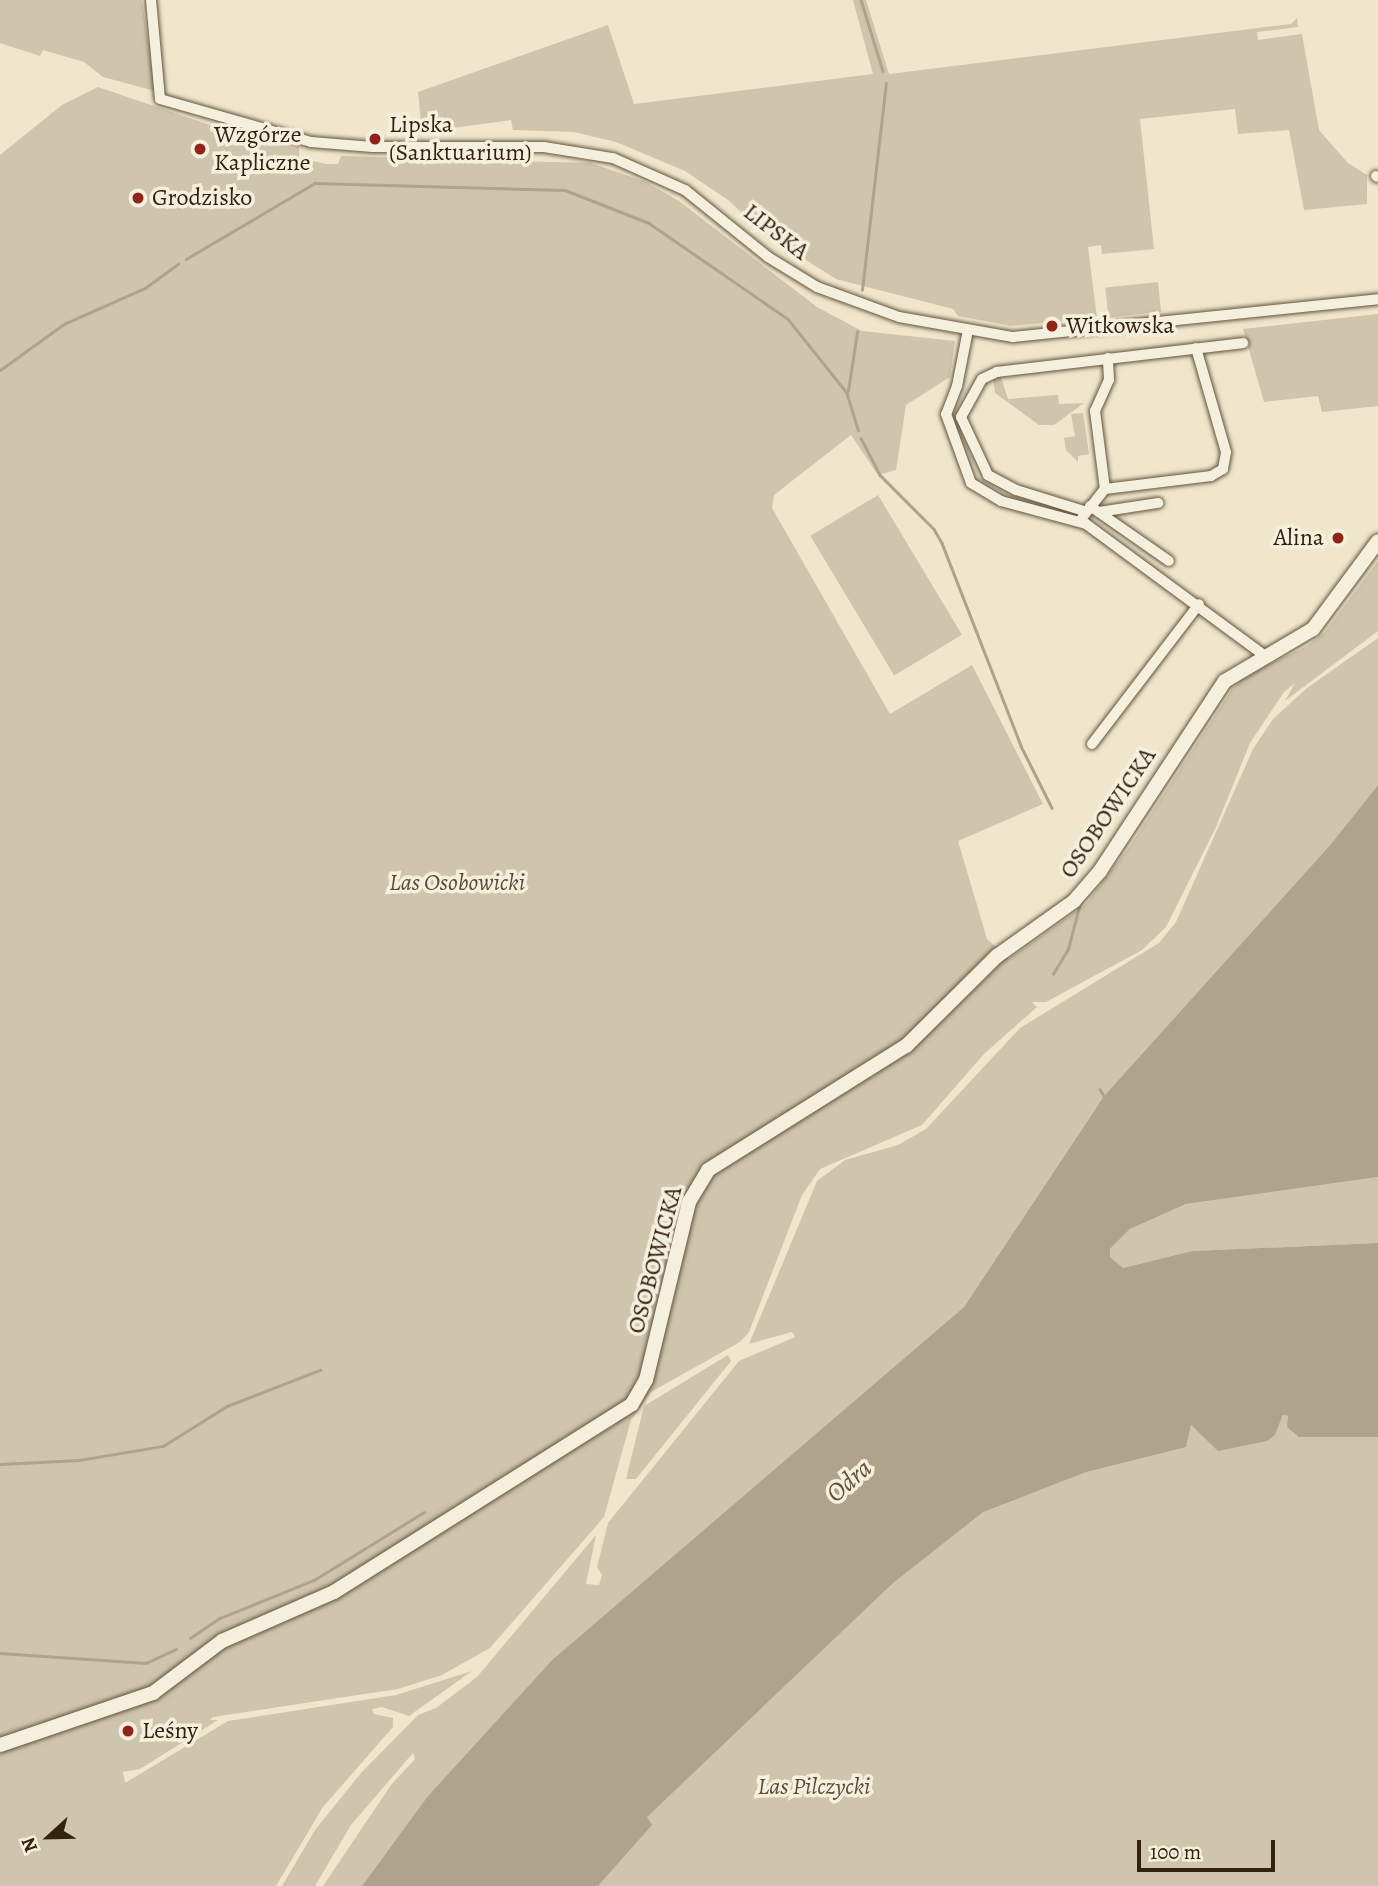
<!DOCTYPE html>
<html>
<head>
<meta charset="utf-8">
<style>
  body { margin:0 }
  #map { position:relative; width:1378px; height:1886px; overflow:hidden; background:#efe6cc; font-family:Alegreya,serif }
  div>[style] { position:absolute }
  .green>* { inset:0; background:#cfc5ac; transform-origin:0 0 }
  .water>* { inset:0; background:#afa48b }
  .stream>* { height:2.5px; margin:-1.25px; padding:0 1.25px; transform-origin:1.25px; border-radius:1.25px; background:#afa48b }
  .roads { filter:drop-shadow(0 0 2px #62543d) drop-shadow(0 0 2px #62543d) }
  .minor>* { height:10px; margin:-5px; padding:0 5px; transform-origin:5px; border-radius:5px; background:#f5efde }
  .tertiary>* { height:14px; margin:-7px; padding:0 7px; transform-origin:7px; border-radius:7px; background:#f5efde }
  .dots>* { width:19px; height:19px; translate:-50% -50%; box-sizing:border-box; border:4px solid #f5efde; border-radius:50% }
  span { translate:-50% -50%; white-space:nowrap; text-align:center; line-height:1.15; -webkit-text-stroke:7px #f5efde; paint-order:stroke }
  .poi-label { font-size:24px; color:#33230d }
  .left { translate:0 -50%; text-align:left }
  .right { translate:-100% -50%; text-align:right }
  .street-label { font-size:24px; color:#33230d }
  .park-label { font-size:24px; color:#5a4c35; font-style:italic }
  .water-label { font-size:26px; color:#5e5039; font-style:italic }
  .north { position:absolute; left:14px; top:1802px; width:70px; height:70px; -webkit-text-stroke:5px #f5efde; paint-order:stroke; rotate:248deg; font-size:19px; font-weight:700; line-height:28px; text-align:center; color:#33230d }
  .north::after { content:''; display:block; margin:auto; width:24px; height:32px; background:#33230d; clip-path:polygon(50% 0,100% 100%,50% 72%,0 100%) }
  .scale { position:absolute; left:1137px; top:1840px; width:138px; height:32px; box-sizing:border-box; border:4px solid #33230d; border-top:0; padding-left:9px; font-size:21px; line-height:24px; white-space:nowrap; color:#33230d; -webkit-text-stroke:5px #f5efde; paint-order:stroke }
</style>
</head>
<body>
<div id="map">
  <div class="green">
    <div style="clip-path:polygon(0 0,142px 0,155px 91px,103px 77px,84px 62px,43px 50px,40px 56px,0 43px)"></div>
    <div style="clip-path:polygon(853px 0,866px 0,889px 74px,1291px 24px,1297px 18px,1298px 27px,1257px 32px,1258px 40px,1302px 34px,1319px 130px,1348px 163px,1367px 175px,1367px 204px,1304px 210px,1289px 130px,1238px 134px,1235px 109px,1140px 119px,1154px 249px,1102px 254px,1101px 245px,1088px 247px,1097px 318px,1011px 326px,958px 316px,953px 309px,836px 279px,765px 234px,728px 200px,685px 171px,616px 142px,574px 132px,513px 130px,511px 120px,422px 132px,418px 92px,608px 25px,634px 104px,873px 74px)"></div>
    <div style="clip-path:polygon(98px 87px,254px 140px,299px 145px,299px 158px,326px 164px,338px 164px,341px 156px,591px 163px,646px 182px,679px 201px,817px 307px,862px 331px,955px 341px,950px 377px,906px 405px,896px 470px,878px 475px,851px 435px,774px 495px,772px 508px,890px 714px,972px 665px,1043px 804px,958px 841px,987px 939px,1009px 959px,1085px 905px,1130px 846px,1233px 688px,1245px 676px,1307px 646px,1325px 632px,1378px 561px,1378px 631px,1285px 701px,1295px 683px,1284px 692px,1250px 743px,1216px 827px,1166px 927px,1142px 950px,1046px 1002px,1032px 1002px,1037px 1007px,984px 1054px,922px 1125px,820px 1169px,802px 1195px,749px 1332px,740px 1342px,651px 1392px,631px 1420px,604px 1517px,490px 1648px,442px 1675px,398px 1689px,213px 1717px,210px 1720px,218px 1720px,140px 1769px,123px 1772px,125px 1783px,228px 1721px,396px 1695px,472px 1671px,409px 1716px,382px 1707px,372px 1709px,374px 1714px,393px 1718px,393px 1727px,323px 1807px,276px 1886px,0 1886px,0 155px,62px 105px)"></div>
    <div style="left:1158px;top:282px;width:30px;height:53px;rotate:84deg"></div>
    <div style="clip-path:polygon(1378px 314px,1378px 406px,1322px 412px,1318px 396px,1264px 402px,1243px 329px)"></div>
    <div style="clip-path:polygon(1001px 377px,1008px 399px,1058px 395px,1059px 404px,1084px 403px,1054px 425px,1039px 425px,995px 393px,993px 378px)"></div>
    <div style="clip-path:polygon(1083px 413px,1089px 454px,1078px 456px,1078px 462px,1066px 450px,1064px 438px,1075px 436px,1071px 414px)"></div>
    <div style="left:878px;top:495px;width:163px;height:79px;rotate:59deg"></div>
    <div style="clip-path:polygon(1378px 638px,1378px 785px,1331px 844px,1104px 1096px,964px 1307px,552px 1660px,427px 1797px,362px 1886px,323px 1886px,391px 1785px,415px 1759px,413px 1753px,351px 1825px,315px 1886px,282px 1886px,315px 1830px,361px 1773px,418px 1715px,436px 1708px,477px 1677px,596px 1535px,586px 1584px,599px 1585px,602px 1575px,597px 1567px,608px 1523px,739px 1361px,795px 1337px,792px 1332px,749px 1344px,817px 1181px,845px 1160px,898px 1145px,926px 1129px,1020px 1028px,1159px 943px,1176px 922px,1253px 749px,1273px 719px,1307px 688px)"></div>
    <div style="clip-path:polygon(1378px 1177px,1378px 1243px,1192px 1251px,1123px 1268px,1110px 1257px,1110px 1249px,1130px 1229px,1186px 1204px)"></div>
    <div style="clip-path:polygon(728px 1355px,731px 1361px,636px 1479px,626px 1479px,644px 1406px)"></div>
    <div style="clip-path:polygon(1283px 1415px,1378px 1433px,1378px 1886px,594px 1886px,652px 1807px,852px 1614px,980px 1510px,1065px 1475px,1186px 1445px,1191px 1425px,1217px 1449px,1275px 1435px)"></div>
  </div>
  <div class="water">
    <div style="clip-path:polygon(1378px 785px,1378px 1177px,1186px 1204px,1130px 1229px,1110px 1249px,1110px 1257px,1123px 1268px,1192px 1251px,1378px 1243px,1378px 1437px,1299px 1437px,1287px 1427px,1288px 1416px,1283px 1415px,1275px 1435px,1267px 1441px,1218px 1451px,1191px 1425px,1186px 1447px,1086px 1472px,983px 1512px,893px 1583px,647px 1817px,652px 1825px,598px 1886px,362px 1886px,427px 1797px,552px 1660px,964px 1307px,1104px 1096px,1331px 844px)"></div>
  </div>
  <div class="stream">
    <div style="left:861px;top:0;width:74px;rotate:72.8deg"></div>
    <div style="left:186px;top:259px;width:150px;rotate:-30.5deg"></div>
    <div style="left:315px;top:183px;width:250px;rotate:1.6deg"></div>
    <div style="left:565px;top:190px;width:90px;rotate:21.4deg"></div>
    <div style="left:649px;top:223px;width:169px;rotate:34.6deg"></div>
    <div style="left:788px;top:319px;width:95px;rotate:51.4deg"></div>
    <div style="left:847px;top:393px;width:39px;rotate:73deg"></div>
    <div style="left:862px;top:290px;width:208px;rotate:-83.4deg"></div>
    <div style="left:0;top:370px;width:79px;rotate:-35.7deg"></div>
    <div style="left:64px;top:324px;width:89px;rotate:-24deg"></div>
    <div style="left:145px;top:288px;width:41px;rotate:-36deg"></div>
    <div style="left:848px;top:391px;width:60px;rotate:-81.3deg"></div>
    <div style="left:861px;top:438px;width:42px;rotate:62.8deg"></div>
    <div style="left:880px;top:475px;width:76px;rotate:45deg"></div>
    <div style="left:934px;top:529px;width:16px;rotate:60deg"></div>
    <div style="left:942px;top:543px;width:218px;rotate:68.7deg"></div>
    <div style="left:1021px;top:746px;width:69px;rotate:63.4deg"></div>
    <div style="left:1053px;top:974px;width:29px;rotate:-59deg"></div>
    <div style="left:1068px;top:949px;width:48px;rotate:-75.4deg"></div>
    <div style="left:1100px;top:1089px;width:8px;rotate:60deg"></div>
    <div style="left:0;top:1464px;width:79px;rotate:-2.9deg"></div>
    <div style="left:79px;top:1460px;width:85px;rotate:-9.5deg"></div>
    <div style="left:163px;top:1446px;width:75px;rotate:-32deg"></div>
    <div style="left:227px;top:1406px;width:100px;rotate:-21.2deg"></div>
    <div style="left:190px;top:1638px;width:36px;rotate:-34deg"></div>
    <div style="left:220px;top:1618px;width:101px;rotate:-22deg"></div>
    <div style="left:314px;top:1580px;width:129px;rotate:-31.7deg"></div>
    <div style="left:0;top:1653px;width:146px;rotate:3.9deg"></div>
    <div style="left:146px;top:1663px;width:33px;rotate:-25deg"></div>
  </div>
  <div class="roads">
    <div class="minor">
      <div style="left:151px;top:0;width:99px;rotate:84.8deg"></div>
      <div style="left:160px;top:99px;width:157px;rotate:15.9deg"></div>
      <div style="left:311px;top:142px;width:62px;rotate:4.6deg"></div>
      <div style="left:373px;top:147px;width:171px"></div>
      <div style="left:544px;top:147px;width:70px;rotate:9.1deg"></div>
      <div style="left:613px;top:158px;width:79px;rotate:24deg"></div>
      <div style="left:685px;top:190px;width:107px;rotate:38.9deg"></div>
      <div style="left:768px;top:257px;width:57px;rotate:31.5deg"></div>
      <div style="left:817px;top:287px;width:87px;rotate:20.1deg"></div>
      <div style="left:899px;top:317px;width:116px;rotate:10deg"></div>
      <div style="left:1013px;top:337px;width:367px;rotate:-5.9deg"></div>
      <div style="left:1376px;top:176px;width:2px;rotate:27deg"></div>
      <div style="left:968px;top:330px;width:57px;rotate:101.1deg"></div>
      <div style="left:957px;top:386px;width:30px;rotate:111deg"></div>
      <div style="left:946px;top:414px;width:73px;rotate:70.1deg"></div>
      <div style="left:971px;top:483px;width:35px;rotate:31deg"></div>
      <div style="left:1001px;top:501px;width:88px;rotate:15.1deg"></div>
      <div style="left:1086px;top:524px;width:221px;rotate:36.4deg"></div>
      <div style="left:1105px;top:489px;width:79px;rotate:-97.3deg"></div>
      <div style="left:1095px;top:411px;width:34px;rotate:-66deg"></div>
      <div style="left:1109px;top:380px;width:22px;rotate:-93deg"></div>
      <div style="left:1090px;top:506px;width:96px;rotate:34.8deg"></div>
      <div style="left:1084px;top:511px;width:71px;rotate:-162.8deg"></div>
      <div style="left:1016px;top:490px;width:32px;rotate:-152deg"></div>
      <div style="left:988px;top:475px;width:64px;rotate:-115deg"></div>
      <div style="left:961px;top:417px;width:43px;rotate:-61.1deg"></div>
      <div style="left:982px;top:379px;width:17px;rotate:-25deg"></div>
      <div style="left:997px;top:372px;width:248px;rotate:-6.7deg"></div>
      <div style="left:1099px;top:512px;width:60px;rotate:-8.7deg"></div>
      <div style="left:1082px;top:518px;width:37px;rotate:-52deg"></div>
      <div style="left:1105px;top:489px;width:107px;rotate:-7deg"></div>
      <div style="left:1211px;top:476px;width:14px;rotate:-30deg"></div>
      <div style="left:1223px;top:469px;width:17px;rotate:-80deg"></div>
      <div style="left:1226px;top:452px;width:108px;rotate:-106.1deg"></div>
      <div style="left:1092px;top:744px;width:176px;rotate:-52.6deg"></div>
    </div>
    <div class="tertiary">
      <div style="left:0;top:1745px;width:162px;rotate:-18.8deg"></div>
      <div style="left:153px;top:1693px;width:86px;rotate:-37deg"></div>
      <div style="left:222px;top:1641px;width:122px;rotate:-23.6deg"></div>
      <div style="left:334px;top:1592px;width:352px;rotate:-32.2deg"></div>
      <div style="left:632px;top:1404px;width:28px;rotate:-60deg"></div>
      <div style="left:646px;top:1380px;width:183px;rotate:-76.4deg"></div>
      <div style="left:689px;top:1202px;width:37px;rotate:-59deg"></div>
      <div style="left:708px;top:1170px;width:234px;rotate:-32.1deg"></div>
      <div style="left:906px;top:1046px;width:128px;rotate:-44.7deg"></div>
      <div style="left:997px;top:956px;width:95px;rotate:-35.5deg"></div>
      <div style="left:1074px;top:901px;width:40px;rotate:-49deg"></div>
      <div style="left:1100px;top:871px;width:227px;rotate:-56.7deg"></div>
      <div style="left:1225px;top:681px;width:102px;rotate:-30.6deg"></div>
      <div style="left:1313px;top:629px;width:109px;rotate:-53.5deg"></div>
    </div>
  </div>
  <div class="dots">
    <div style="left:375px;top:139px;background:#8f2418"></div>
    <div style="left:200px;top:149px;background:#8f2418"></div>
    <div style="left:138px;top:198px;background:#8f2418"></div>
    <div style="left:1052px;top:326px;background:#8f2418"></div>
    <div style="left:1338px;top:538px;background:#8f2418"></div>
    <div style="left:128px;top:1731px;background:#8f2418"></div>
  </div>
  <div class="poi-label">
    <span class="left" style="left:389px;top:139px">Lipska<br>(Sanktuarium)</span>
    <span class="left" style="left:214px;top:149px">Wzgórze<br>Kapliczne</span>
    <span class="left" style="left:152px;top:198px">Grodzisko</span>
    <span class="left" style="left:1066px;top:326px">Witkowska</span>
    <span class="right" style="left:1324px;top:538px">Alina</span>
    <span class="left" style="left:142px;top:1731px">Leśny</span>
  </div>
  <div class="street-label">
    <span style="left:776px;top:232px;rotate:38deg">LIPSKA</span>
    <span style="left:1108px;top:813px;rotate:-56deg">OSOBOWICKA</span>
    <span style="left:655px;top:1260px;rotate:-75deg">OSOBOWICKA</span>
  </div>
  <div class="park-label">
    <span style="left:457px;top:883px">Las Osobowicki</span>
    <span style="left:814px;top:1787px">Las Pilczycki</span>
  </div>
  <div class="water-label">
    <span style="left:849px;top:1481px;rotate:-41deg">Odra</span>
  </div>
  <div class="north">N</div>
  <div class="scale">100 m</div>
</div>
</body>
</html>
